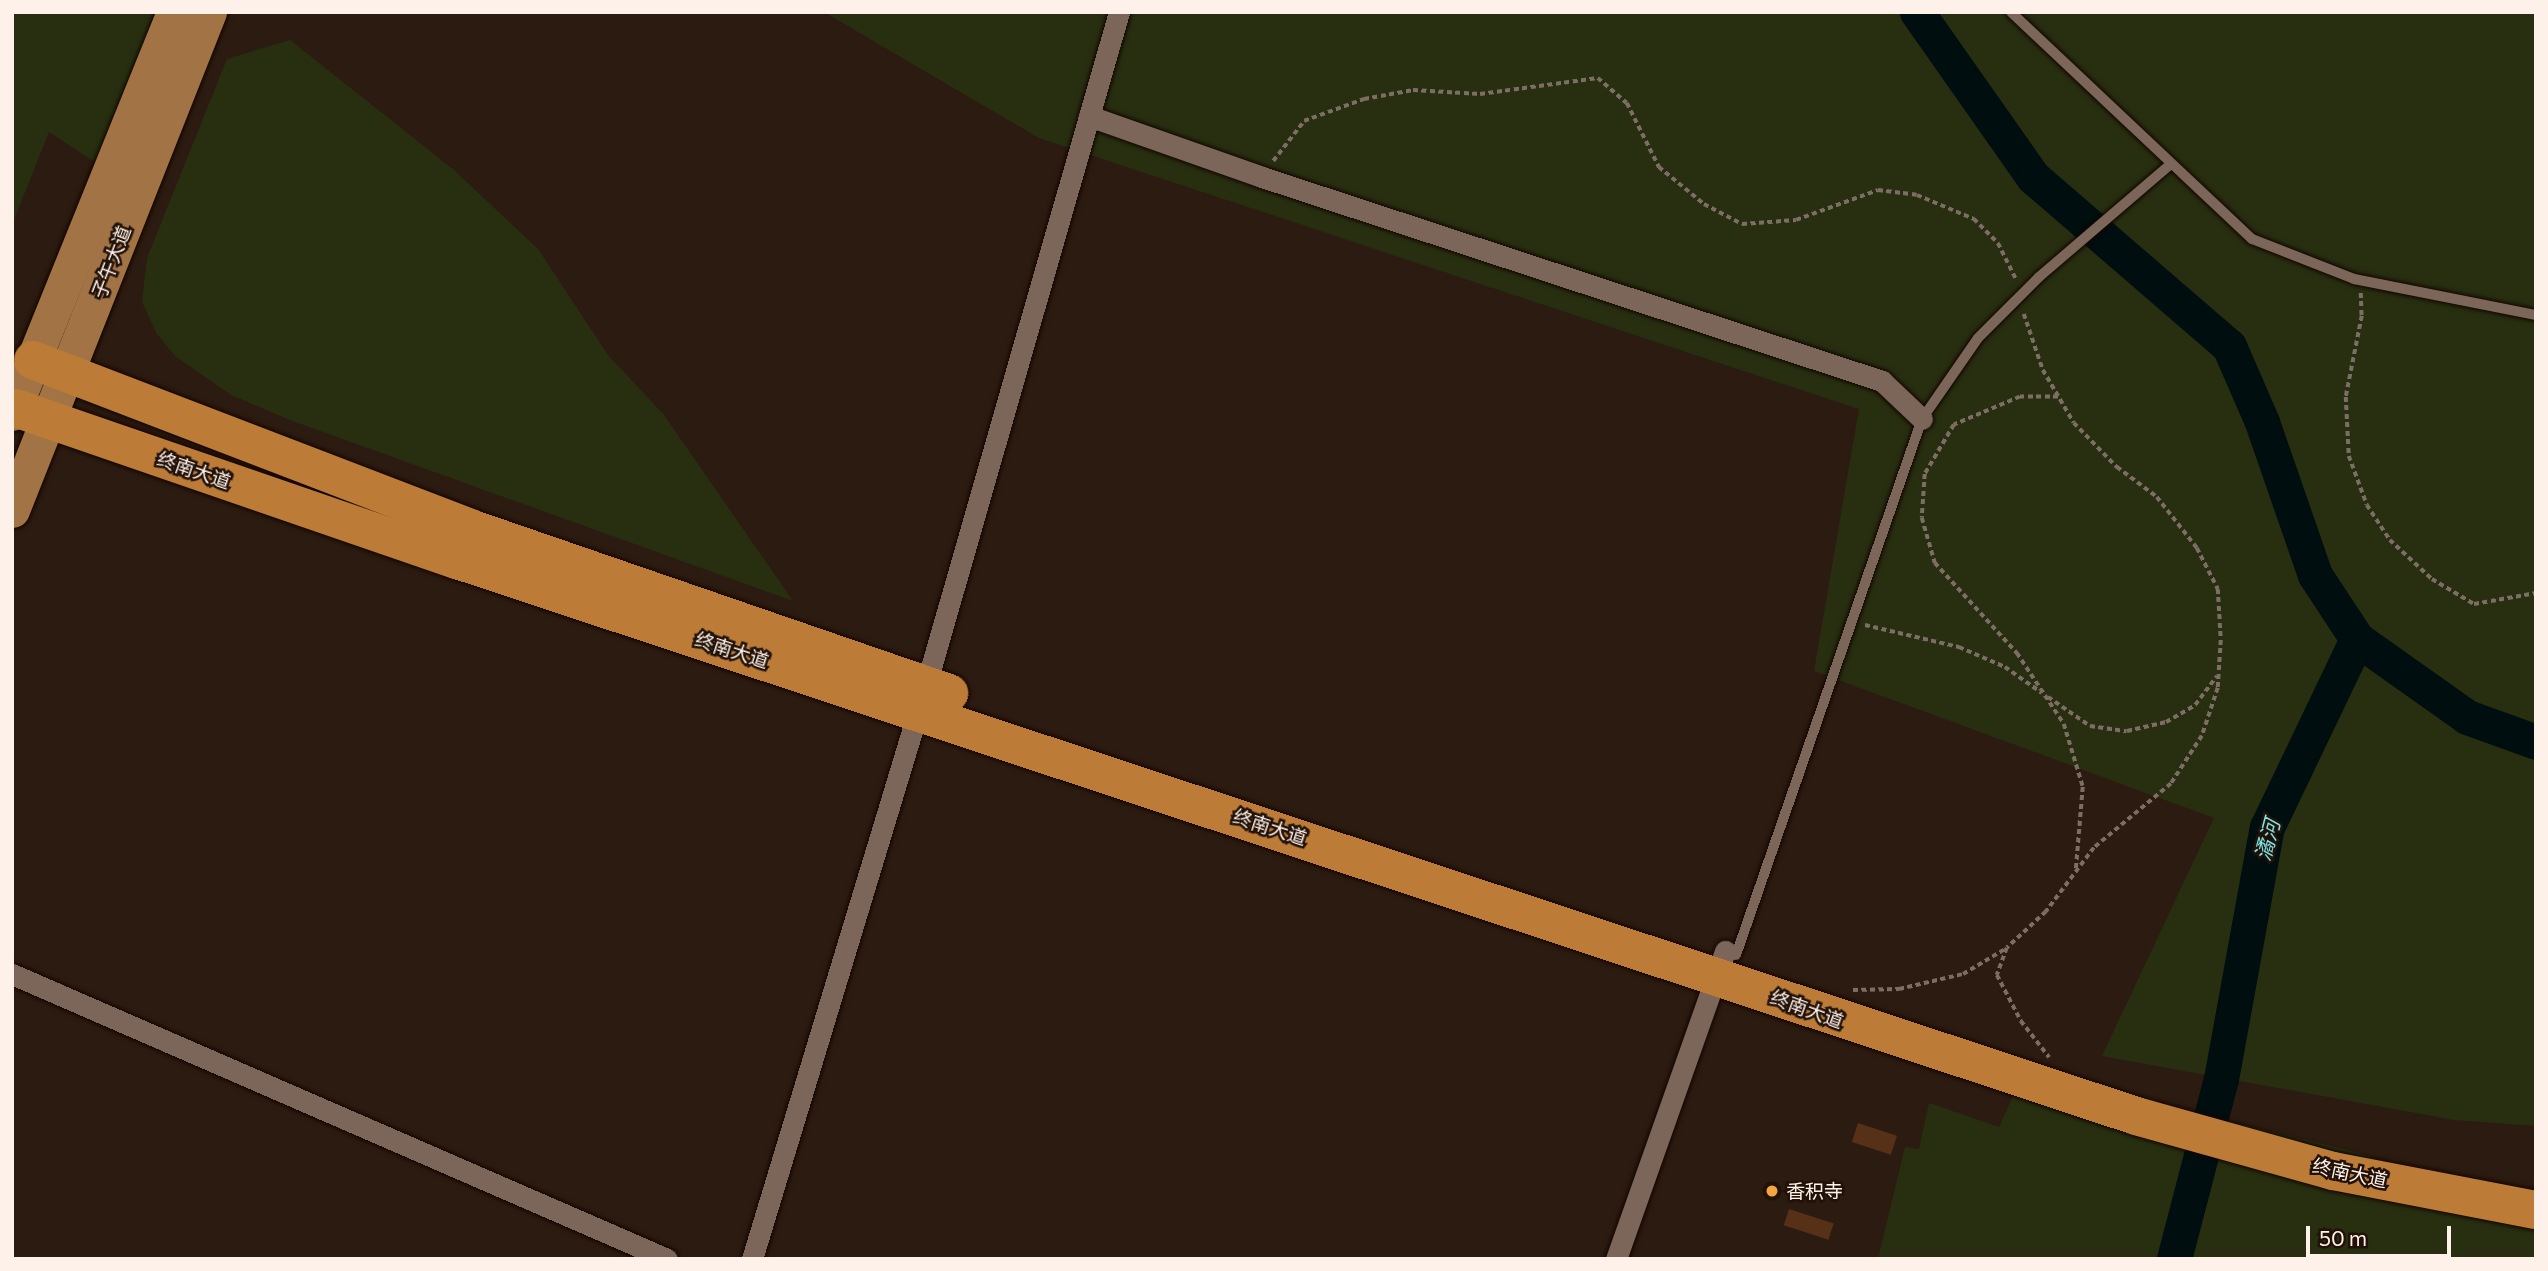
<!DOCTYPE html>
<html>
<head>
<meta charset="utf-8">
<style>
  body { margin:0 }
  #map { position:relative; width:2548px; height:1271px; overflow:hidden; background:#2c1b10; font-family:Commissioner,"Noto Sans SC",sans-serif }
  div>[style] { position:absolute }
  .green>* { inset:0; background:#282f10 }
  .river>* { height:35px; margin:-17.5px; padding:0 17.5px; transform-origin:17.5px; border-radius:17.5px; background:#000e0f }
  .building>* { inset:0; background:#563017; transform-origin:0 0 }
  .path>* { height:3.5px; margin-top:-1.75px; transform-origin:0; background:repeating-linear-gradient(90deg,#7d6e65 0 5px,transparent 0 8.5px) }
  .roads { filter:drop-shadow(0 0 2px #130500) drop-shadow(0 0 2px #130500) }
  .lane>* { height:10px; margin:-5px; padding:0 5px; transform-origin:5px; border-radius:5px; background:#7b6659 }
  .street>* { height:21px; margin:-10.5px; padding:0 10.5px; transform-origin:10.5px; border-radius:10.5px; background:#7b6659 }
  .primary>* { height:35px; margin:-17.5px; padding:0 17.5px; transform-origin:17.5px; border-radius:17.5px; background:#a27345 }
  .highway>* { height:38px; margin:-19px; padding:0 19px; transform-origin:19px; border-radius:19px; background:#bc7c38 }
  .dots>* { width:19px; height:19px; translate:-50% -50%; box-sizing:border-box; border:4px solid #221107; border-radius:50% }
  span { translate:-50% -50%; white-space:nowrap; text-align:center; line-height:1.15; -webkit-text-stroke:5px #221107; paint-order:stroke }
  .street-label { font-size:19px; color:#fdf1e9 }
  .poi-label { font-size:19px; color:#fdf1e9 }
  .left { translate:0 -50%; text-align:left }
  .water-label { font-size:21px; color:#7ce3e7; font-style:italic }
  .frame { position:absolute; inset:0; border:14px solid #fdf1e9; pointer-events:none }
  .scale { position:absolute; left:2306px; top:1226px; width:145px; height:32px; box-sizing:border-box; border:4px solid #fdf1e9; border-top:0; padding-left:9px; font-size:21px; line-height:24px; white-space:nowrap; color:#fdf1e9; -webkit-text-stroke:5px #221107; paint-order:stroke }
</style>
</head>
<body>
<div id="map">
  <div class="green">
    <div style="clip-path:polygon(12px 12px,173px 12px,110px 172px,49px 132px,12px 225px)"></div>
    <div style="clip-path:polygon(824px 12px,2536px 12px,2536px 1126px,2455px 1120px,2102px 1056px,2214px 818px,1814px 671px,1859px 409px,1039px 138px)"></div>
    <div style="clip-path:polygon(290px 40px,454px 170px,538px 249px,608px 355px,664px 415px,793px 601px,290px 420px,231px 395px,175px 356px,157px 334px,142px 302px,147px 258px,227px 59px)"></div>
    <div style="clip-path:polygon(2076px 1076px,2180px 1109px,2360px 1153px,2536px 1216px,2536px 1259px,1878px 1259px,1905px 1147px,1919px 1149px,1929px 1103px,1999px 1127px,2013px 1096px,2065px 1112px)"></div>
  </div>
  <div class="river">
    <div style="left:1917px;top:12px;width:202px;rotate:54.9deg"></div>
    <div style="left:2033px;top:177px;width:259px;rotate:40.8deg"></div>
    <div style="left:2229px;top:346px;width:83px;rotate:66.5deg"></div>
    <div style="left:2262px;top:422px;width:162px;rotate:70.9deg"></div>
    <div style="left:2315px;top:575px;width:77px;rotate:56.7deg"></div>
    <div style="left:2357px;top:639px;width:135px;rotate:35.3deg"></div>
    <div style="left:2467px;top:717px;width:73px;rotate:19.9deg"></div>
    <div style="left:2174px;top:1259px;width:186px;rotate:-75.4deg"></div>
    <div style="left:2221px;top:1079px;width:256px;rotate:-79.7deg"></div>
    <div style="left:2267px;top:827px;width:208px;rotate:-64.4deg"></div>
  </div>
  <div class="building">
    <div style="left:1858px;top:1123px;width:41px;height:20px;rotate:18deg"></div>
    <div style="left:1789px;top:1209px;width:47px;height:17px;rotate:18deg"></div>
  </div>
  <div class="path">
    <div style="left:1273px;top:161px;width:51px;rotate:-52.2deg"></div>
    <div style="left:1304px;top:121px;width:64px;rotate:-20.1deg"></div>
    <div style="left:1364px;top:99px;width:50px;rotate:-10.4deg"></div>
    <div style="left:1413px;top:90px;width:67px;rotate:3.4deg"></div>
    <div style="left:1480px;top:94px;width:119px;rotate:-7.7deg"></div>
    <div style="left:1598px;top:78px;width:38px;rotate:41deg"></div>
    <div style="left:1627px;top:103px;width:72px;rotate:63.4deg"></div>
    <div style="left:1659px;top:167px;width:58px;rotate:39.4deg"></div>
    <div style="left:1704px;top:204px;width:43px;rotate:27.8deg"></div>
    <div style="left:1742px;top:224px;width:54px;rotate:-4.2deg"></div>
    <div style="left:1796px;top:220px;width:87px;rotate:-20.1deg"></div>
    <div style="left:1878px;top:190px;width:39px;rotate:7deg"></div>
    <div style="left:1917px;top:195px;width:62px;rotate:22.8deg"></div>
    <div style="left:1974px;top:219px;width:34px;rotate:45deg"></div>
    <div style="left:1998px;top:243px;width:40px;rotate:63.4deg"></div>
    <div style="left:2361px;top:293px;width:23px;rotate:88deg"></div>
    <div style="left:2362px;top:316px;width:83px;rotate:101.2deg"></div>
    <div style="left:2346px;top:397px;width:59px;rotate:87.1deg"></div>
    <div style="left:2349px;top:456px;width:52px;rotate:69.8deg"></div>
    <div style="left:2367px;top:505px;width:42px;rotate:56.7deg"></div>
    <div style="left:2390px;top:540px;width:57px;rotate:42.9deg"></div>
    <div style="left:2432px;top:579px;width:49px;rotate:30.8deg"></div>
    <div style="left:2474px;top:604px;width:63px;rotate:-10.1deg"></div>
    <div style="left:2024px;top:314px;width:59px;rotate:71.3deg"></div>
    <div style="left:2043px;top:370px;width:61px;rotate:59.7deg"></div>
    <div style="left:2074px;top:423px;width:62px;rotate:45.7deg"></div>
    <div style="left:2117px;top:467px;width:50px;rotate:36.9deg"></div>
    <div style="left:2157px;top:497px;width:65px;rotate:51.9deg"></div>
    <div style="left:2197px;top:548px;width:46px;rotate:62.9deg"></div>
    <div style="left:2218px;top:589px;width:51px;rotate:86.6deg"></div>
    <div style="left:2221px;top:640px;width:48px;rotate:93.6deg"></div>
    <div style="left:2218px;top:688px;width:51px;rotate:108.4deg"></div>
    <div style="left:2202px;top:736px;width:57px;rotate:122.9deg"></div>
    <div style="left:2171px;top:784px;width:100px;rotate:140.3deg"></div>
    <div style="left:2094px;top:848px;width:80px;rotate:126.9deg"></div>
    <div style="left:2046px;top:912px;width:53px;rotate:137.3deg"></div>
    <div style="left:2007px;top:948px;width:29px;rotate:110deg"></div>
    <div style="left:1997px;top:975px;width:52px;rotate:62.4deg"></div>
    <div style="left:2021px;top:1021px;width:46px;rotate:52.1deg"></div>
    <div style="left:2058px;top:397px;width:38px;rotate:180deg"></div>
    <div style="left:2020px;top:397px;width:72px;rotate:157deg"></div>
    <div style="left:1954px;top:425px;width:57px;rotate:120.6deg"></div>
    <div style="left:1925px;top:474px;width:44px;rotate:93.9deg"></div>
    <div style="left:1922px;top:518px;width:47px;rotate:73.9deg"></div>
    <div style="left:1935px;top:563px;width:122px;rotate:47.7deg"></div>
    <div style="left:2017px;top:653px;width:85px;rotate:56.5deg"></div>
    <div style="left:2064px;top:724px;width:66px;rotate:73.2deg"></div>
    <div style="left:2083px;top:787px;width:83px;rotate:94.8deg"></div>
    <div style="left:1865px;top:625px;width:97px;rotate:13.2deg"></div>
    <div style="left:1959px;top:647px;width:50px;rotate:23.5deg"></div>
    <div style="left:2005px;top:667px;width:45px;rotate:35.1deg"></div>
    <div style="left:2048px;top:697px;width:51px;rotate:34.6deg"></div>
    <div style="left:2090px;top:726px;width:37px;rotate:8deg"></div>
    <div style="left:2127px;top:731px;width:40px;rotate:-13deg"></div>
    <div style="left:2166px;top:722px;width:34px;rotate:-30deg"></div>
    <div style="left:2195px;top:705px;width:36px;rotate:-53deg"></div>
    <div style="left:1853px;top:990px;width:46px;rotate:-1.2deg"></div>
    <div style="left:1899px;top:989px;width:66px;rotate:-13.2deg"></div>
    <div style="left:1963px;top:974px;width:49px;rotate:-30.8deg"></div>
  </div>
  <div class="roads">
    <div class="lane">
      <div style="left:2011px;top:12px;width:331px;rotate:43.3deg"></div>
      <div style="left:2252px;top:239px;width:110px;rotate:21.4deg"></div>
      <div style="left:2354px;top:279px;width:186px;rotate:11.2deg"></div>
      <div style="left:1736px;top:955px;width:567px;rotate:-70.86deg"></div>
      <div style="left:1922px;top:419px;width:98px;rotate:-55.3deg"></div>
      <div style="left:1978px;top:338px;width:86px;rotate:-45deg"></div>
      <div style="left:2039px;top:277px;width:174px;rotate:-40.6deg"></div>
    </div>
    <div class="street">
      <div style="left:1089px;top:116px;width:183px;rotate:19.4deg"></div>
      <div style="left:1262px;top:177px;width:653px;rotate:18.21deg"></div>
      <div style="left:1882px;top:381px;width:55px;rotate:43.5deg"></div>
      <div style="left:12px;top:974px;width:714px;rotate:23.51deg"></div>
      <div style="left:752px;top:1259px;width:600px;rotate:-73.14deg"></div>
      <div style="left:926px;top:685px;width:700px;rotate:-74deg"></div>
      <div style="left:1616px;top:1259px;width:327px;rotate:-70.5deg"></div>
    </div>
    <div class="primary">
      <div style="left:12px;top:413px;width:432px;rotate:-68deg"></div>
      <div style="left:12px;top:510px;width:536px;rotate:-68.42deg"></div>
    </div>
    <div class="highway">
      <div style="left:33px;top:360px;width:468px;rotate:21deg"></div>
      <div style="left:470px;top:528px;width:507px;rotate:19.01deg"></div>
      <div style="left:15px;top:408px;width:467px;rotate:19deg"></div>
      <div style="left:457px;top:560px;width:1769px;rotate:18.32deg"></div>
      <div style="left:2136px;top:1116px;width:205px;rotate:15.6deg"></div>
      <div style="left:2333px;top:1171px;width:207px;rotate:10.9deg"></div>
    </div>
  </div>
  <div class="dots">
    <div style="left:1772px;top:1191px;background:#f2a541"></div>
  </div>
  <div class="street-label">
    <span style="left:111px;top:262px;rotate:-69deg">子午大道</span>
    <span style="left:194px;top:470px;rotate:19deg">终南大道</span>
    <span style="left:732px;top:650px;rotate:18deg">终南大道</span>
    <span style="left:1270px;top:827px;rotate:18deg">终南大道</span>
    <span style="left:1807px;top:1009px;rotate:20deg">终南大道</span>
    <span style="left:2350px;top:1173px;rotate:12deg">终南大道</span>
  </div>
  <div class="poi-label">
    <span class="left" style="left:1786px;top:1191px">香积寺</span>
  </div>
  <div class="water-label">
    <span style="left:2267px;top:840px;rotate:-75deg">潏河</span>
  </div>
  <div class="frame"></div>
  <div class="scale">50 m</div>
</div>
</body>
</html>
